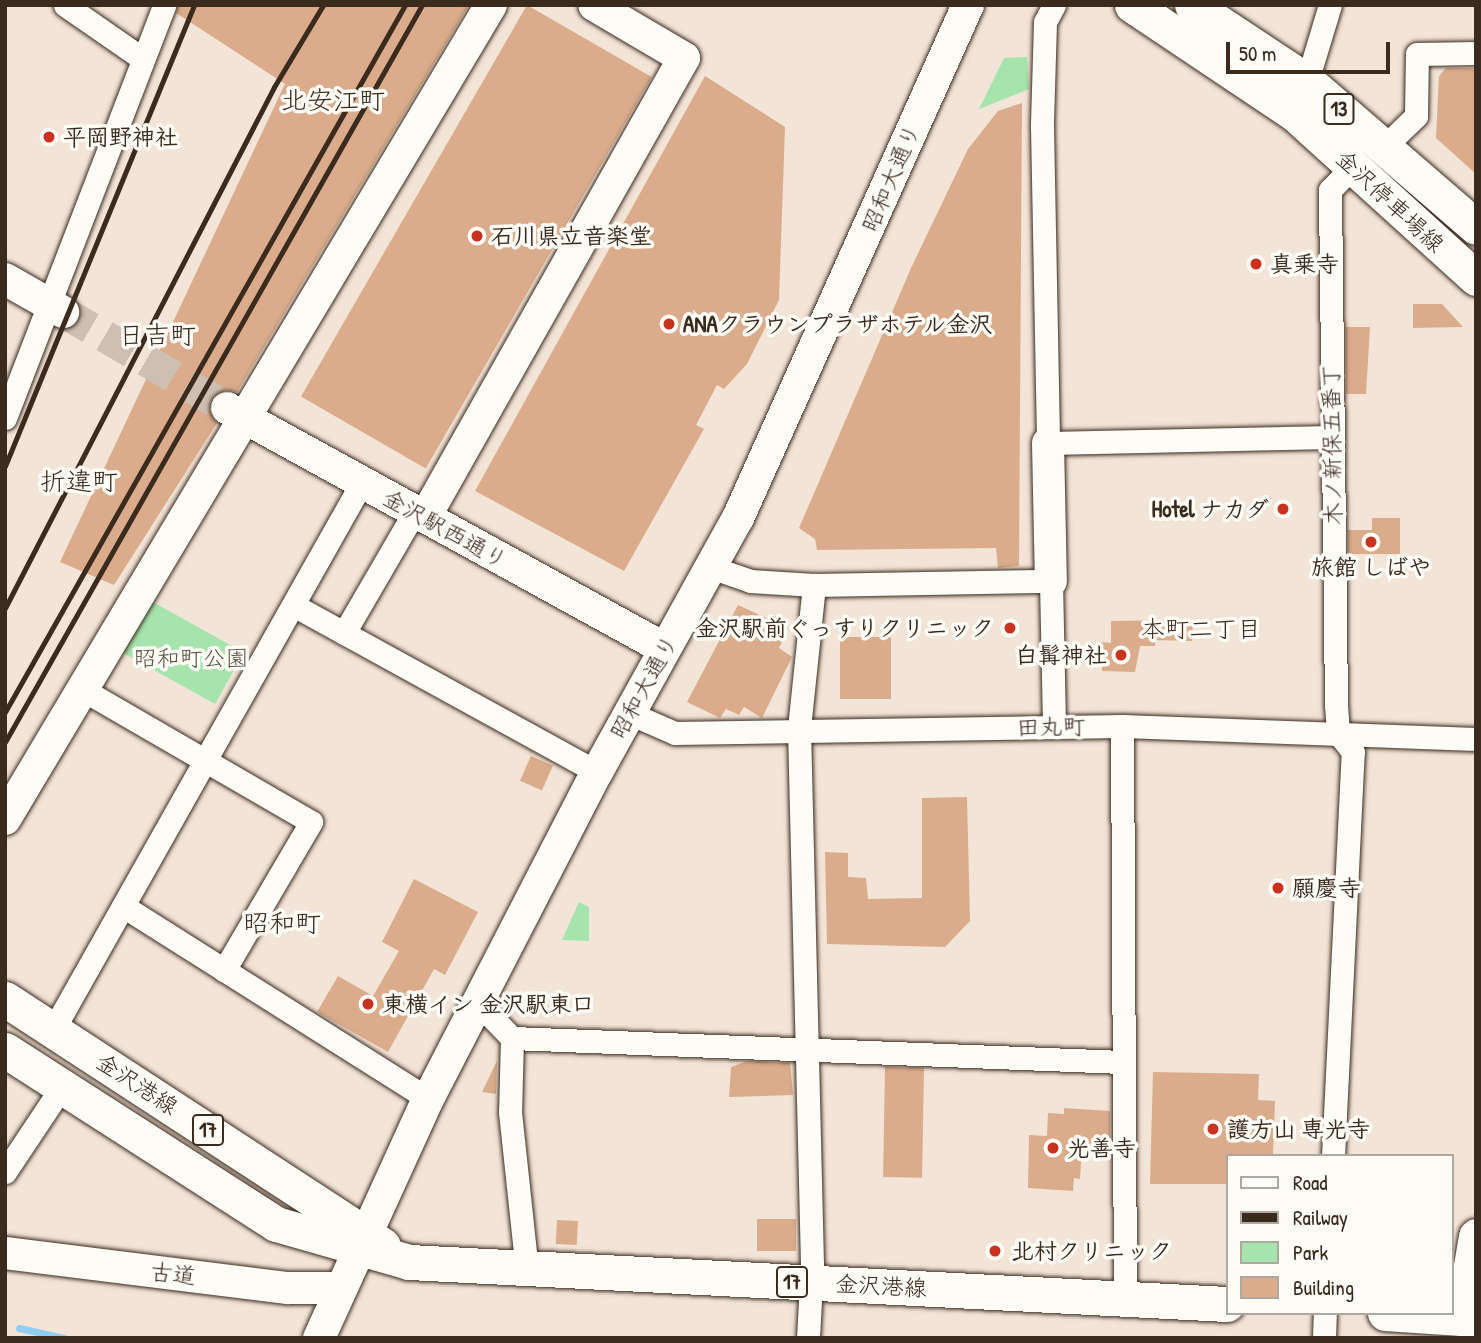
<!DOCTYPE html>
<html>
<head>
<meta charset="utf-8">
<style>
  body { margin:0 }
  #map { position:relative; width:1481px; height:1343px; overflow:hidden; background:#f2e4d7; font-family:"Patrick Hand","Klee One",sans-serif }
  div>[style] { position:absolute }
  .green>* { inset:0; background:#a5e4ac; transform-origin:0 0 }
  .stream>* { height:7px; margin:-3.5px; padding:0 3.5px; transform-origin:3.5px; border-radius:3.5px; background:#92cef2 }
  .building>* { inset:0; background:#daac8c; transform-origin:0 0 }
  .secondary-tunnel>* { height:32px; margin-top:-16px; transform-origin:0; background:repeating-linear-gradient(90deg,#cdbfb2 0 32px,transparent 0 48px) }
  .roads { filter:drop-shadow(0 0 2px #3b2a1e) drop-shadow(0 0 2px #3b2a1e) }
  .street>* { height:23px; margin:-11.5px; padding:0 11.5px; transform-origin:11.5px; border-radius:11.5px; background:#fdfcf7 }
  .secondary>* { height:32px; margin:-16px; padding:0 16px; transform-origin:16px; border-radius:16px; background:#fdfcf7 }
  .primary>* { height:35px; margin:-17.5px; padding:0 17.5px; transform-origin:17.5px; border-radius:17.5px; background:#fdfcf7 }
  .rail>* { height:5px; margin:-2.5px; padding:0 2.5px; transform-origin:2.5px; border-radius:2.5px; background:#3b2a1e }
  .dots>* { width:19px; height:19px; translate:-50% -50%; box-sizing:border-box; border:4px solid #fdfcf7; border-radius:50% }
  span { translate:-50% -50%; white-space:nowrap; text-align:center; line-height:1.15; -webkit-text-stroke:7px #fdfcf7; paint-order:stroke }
  .shield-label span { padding:2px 5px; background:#fdfcf7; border:2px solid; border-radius:5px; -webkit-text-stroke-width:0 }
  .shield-label { font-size:21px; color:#3b2a1e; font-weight:700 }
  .poi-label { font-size:23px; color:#3b2a1e; font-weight:700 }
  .left { translate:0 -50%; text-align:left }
  .right { translate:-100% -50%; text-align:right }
  .street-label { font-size:23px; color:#3b2a1e }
  .park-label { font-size:23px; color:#565842 }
  .neighbourhood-label { font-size:24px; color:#3b2a1e }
  .quarter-label { font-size:26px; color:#3b2a1e }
  .frame { position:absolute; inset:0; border:7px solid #3b2a1e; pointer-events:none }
  .legend { position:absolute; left:1226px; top:1154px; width:228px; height:161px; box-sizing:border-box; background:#fdfcf7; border:2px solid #afa8a0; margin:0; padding:9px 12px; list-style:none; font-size:21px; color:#3b2a1e }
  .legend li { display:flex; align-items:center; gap:14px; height:35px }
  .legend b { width:35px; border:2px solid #afa8a0 }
  .scale { position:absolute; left:1226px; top:42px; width:164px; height:32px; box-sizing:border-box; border:4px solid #3b2a1e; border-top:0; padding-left:9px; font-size:21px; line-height:24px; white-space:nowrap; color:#3b2a1e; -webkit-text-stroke:5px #fdfcf7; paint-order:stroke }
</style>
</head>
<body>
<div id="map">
  <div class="green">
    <div style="clip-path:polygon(1027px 57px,1029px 89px,979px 109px,1004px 58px)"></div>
    <div style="left:151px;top:601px;width:106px;height:59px;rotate:29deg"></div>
    <div style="clip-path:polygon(579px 902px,589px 907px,589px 941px,562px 940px)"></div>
  </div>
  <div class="stream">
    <div style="left:19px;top:1328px;width:46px;rotate:12.5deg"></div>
  </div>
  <div class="building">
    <div style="clip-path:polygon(178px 5px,469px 5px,237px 392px,226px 390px,211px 399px,209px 409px,217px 423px,114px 585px,60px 562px,285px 84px,176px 13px)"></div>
    <div style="left:527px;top:5px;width:144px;height:452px;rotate:30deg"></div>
    <div style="clip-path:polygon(1446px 68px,1476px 68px,1476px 174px,1436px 138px,1439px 76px)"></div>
    <div style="clip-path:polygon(705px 76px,785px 127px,779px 300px,747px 364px,724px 389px,717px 385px,696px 425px,704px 429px,624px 571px,475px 491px)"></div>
    <div style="clip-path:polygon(1022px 103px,1019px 566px,998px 568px,996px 548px,817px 550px,815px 539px,799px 528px,911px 268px,968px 149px,998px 111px)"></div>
    <div style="clip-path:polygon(1413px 304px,1442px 304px,1463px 327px,1413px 328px)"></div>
    <div style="clip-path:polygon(1346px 327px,1370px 327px,1366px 394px,1346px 394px)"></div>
    <div style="clip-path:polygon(1372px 518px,1400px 518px,1400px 554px,1348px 554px,1348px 530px,1372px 530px)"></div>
    <div style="clip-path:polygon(738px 605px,788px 628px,779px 648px,792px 657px,762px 718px,744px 707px,739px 715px,726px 709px,720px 718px,687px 702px)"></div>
    <div style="clip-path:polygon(1193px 620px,1192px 641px,1155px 640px,1155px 646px,1140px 646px,1135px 672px,1102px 671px,1101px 642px,1111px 643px,1111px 621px)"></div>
    <div style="left:840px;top:637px;width:51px;height:62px"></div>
    <div style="left:531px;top:756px;width:24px;height:27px;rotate:24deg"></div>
    <div style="clip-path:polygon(967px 797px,970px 921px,945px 947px,827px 944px,825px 852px,848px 853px,848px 877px,866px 878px,868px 899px,922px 898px,922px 798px)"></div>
    <div style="clip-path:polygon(414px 879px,478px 912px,445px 975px,434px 969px,388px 1052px,317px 1012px,338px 976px,373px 996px,399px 951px,382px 942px)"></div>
    <div style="clip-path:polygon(497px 1061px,496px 1094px,482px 1092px)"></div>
    <div style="clip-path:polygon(747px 1061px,790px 1063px,793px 1095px,729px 1097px,731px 1067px)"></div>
    <div style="left:885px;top:1067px;width:39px;height:110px;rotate:1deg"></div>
    <div style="clip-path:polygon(1153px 1072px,1259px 1074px,1258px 1100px,1275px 1101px,1273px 1156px,1227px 1156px,1227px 1184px,1150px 1184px)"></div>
    <div style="clip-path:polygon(1064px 1108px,1110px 1111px,1110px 1149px,1082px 1147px,1080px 1179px,1074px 1178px,1073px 1191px,1028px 1188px,1029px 1135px,1047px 1136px,1048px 1113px,1064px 1114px)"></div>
    <div style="left:757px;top:1219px;width:39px;height:32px"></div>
    <div style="left:557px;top:1220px;width:21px;height:24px;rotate:3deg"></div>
  </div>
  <div class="secondary-tunnel">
    <div style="left:63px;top:312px;width:190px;rotate:30.3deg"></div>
  </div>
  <div class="roads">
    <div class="street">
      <div style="left:65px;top:5px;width:95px;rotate:34.7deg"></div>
      <div style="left:1054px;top:5px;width:19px;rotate:118deg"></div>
      <div style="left:1045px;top:22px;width:104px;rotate:91.7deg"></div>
      <div style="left:1042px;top:126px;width:317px;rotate:88.9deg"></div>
      <div style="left:1048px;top:443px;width:283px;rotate:-1.2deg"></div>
      <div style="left:1307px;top:81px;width:79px;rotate:-73.2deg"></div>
      <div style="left:1383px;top:148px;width:46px;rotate:-44.1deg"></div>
      <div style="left:1416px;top:116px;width:62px;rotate:-89.1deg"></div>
      <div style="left:1417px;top:54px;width:59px;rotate:-1deg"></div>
      <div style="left:5px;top:418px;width:443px;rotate:-68.9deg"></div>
      <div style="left:713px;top:568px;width:39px;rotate:19deg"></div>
      <div style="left:750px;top:581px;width:64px;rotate:3.6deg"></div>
      <div style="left:814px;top:585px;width:237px;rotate:-1deg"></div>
      <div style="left:1051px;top:581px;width:146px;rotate:88.8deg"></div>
      <div style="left:295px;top:606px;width:345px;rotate:28.8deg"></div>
      <div style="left:344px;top:633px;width:141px;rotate:-59.8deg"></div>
      <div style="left:80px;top:688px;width:267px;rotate:30.1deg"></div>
      <div style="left:311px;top:822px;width:172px;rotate:120.4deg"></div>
      <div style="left:629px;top:713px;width:50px;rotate:23.5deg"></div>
      <div style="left:675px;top:733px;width:447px;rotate:-0.9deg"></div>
      <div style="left:1122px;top:726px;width:354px;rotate:2.1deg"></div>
      <div style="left:1122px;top:726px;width:573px;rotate:89.7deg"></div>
      <div style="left:123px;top:906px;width:361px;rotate:32.3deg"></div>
      <div style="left:479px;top:1004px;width:47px;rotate:45.9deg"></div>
      <div style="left:512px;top:1038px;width:612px;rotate:2.25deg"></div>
      <div style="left:53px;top:1030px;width:627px;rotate:-60.57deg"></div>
      <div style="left:512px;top:1038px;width:74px;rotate:91.5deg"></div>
      <div style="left:510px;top:1112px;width:160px;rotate:83.9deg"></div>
      <div style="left:1333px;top:1156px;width:404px;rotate:-87.2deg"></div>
      <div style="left:1353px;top:752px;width:24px;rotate:-128deg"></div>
      <div style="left:1338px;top:733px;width:28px;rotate:-94deg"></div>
      <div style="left:1336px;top:705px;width:515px;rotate:-90.67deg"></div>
      <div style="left:1330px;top:190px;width:33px;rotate:-46deg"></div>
      <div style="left:5px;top:1172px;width:101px;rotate:-56.3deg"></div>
      <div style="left:808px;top:1338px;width:74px;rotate:-86.9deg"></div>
      <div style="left:812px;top:1264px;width:536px;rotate:-91.39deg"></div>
      <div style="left:799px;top:728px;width:144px;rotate:-84deg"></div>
      <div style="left:1324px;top:1338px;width:25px;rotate:-88deg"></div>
    </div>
    <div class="secondary">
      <div style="left:5px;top:279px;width:67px;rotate:29.6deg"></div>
      <div style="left:227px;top:408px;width:499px;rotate:28.8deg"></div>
      <div style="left:1048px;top:443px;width:138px;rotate:88.8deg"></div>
      <div style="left:425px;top:517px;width:527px;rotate:-60.57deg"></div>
      <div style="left:684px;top:58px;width:104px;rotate:-149.5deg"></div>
      <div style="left:5px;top:819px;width:948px;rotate:-59.16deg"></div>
      <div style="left:5px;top:1253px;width:285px;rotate:7.1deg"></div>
      <div style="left:288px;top:1288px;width:53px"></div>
      <div style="left:319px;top:1338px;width:263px;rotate:-65.5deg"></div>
      <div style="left:428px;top:1099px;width:368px;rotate:-62.7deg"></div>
      <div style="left:597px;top:772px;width:291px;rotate:-61deg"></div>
      <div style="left:738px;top:518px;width:562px;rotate:-65.85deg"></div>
    </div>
    <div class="primary">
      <div style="left:1132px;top:5px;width:196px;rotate:33.8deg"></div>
      <div style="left:1295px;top:114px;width:244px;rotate:42.2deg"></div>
      <div style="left:1192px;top:5px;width:138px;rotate:33.5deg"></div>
      <div style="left:1307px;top:81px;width:223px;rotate:40.8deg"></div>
      <div style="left:5px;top:999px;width:451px;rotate:33.1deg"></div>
      <div style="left:5px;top:1050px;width:322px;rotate:32.7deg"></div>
      <div style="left:276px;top:1224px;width:138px;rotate:15.9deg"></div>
      <div style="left:409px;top:1262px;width:819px;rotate:2.94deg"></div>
      <div style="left:1385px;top:1313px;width:91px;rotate:3.8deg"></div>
      <div style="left:1462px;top:1318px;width:83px;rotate:-80.3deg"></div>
    </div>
  </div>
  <div class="rail">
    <div style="left:5px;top:466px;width:498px;rotate:-67.7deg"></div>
    <div style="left:5px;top:608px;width:586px;rotate:-62.69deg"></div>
    <div style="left:274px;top:87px;width:96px;rotate:-59.1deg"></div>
    <div style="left:5px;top:712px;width:812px;rotate:-60.5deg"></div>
    <div style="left:5px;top:742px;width:847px;rotate:-60.5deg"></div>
  </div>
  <div class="dots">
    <div style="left:49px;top:137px;background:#c8321e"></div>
    <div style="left:477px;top:236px;background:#c8321e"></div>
    <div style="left:1256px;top:264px;background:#c8321e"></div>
    <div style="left:669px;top:324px;background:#c8321e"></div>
    <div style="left:1283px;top:509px;background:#c8321e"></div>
    <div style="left:1371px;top:542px;background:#c8321e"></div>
    <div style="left:1010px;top:628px;background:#c8321e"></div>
    <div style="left:1121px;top:655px;background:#c8321e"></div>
    <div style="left:1278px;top:888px;background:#c8321e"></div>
    <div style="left:368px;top:1004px;background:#c8321e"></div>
    <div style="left:1213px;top:1129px;background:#c8321e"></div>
    <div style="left:1053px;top:1148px;background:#c8321e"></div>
    <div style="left:995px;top:1251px;background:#c8321e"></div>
  </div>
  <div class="shield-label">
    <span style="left:1339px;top:109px">13</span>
    <span style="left:208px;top:1130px">17</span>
    <span style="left:792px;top:1282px">17</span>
  </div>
  <div class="poi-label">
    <span class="left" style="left:63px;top:137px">平岡野神社</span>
    <span class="left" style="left:491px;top:236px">石川県立音楽堂</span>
    <span class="left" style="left:1270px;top:264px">真乗寺</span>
    <span class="left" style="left:683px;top:324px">ANAクラウンプラザホテル金沢</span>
    <span class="right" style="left:1269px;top:509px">Hotel ナカダ</span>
    <span style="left:1371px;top:567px">旅館 しばや</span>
    <span class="right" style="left:994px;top:628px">金沢駅前ぐっすりクリニック</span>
    <span class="right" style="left:1107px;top:655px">白髯神社</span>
    <span class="left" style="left:1292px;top:888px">願慶寺</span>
    <span class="left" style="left:382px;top:1004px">東横イン 金沢駅東口</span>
    <span class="left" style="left:1227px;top:1129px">護方山 専光寺</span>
    <span class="left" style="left:1067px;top:1148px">光善寺</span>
    <span class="left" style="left:1011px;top:1251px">北村クリニック</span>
  </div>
  <div class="street-label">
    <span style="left:891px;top:178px;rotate:-67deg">昭和大通り</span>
    <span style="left:1390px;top:201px;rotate:43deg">金沢停車場線</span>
    <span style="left:1332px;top:445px;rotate:-91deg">木ノ新保五番丁</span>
    <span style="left:445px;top:529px;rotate:29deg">金沢駅西通り</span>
    <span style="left:644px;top:687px;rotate:-61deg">昭和大通り</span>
    <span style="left:1051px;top:727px;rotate:-1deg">田丸町</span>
    <span style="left:137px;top:1084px;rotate:33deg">金沢港線</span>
    <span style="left:173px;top:1274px;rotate:7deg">古道</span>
    <span style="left:881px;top:1286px;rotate:3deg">金沢港線</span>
  </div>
  <div class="park-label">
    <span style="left:191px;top:658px">昭和町公園</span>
  </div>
  <div class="neighbourhood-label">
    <span style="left:1201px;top:629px">本町二丁目</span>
  </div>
  <div class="quarter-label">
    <span style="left:333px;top:100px">北安江町</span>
    <span style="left:157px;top:335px">日吉町</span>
    <span style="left:79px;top:481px">折違町</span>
    <span style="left:282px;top:923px">昭和町</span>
  </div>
  <div class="frame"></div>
  <ul class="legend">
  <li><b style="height:9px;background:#fdfcf7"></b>Road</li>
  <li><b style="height:9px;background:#3b2a1e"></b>Railway</li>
  <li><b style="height:19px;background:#a5e4ac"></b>Park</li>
  <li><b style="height:19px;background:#daac8c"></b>Building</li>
  </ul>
  <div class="scale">50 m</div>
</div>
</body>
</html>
